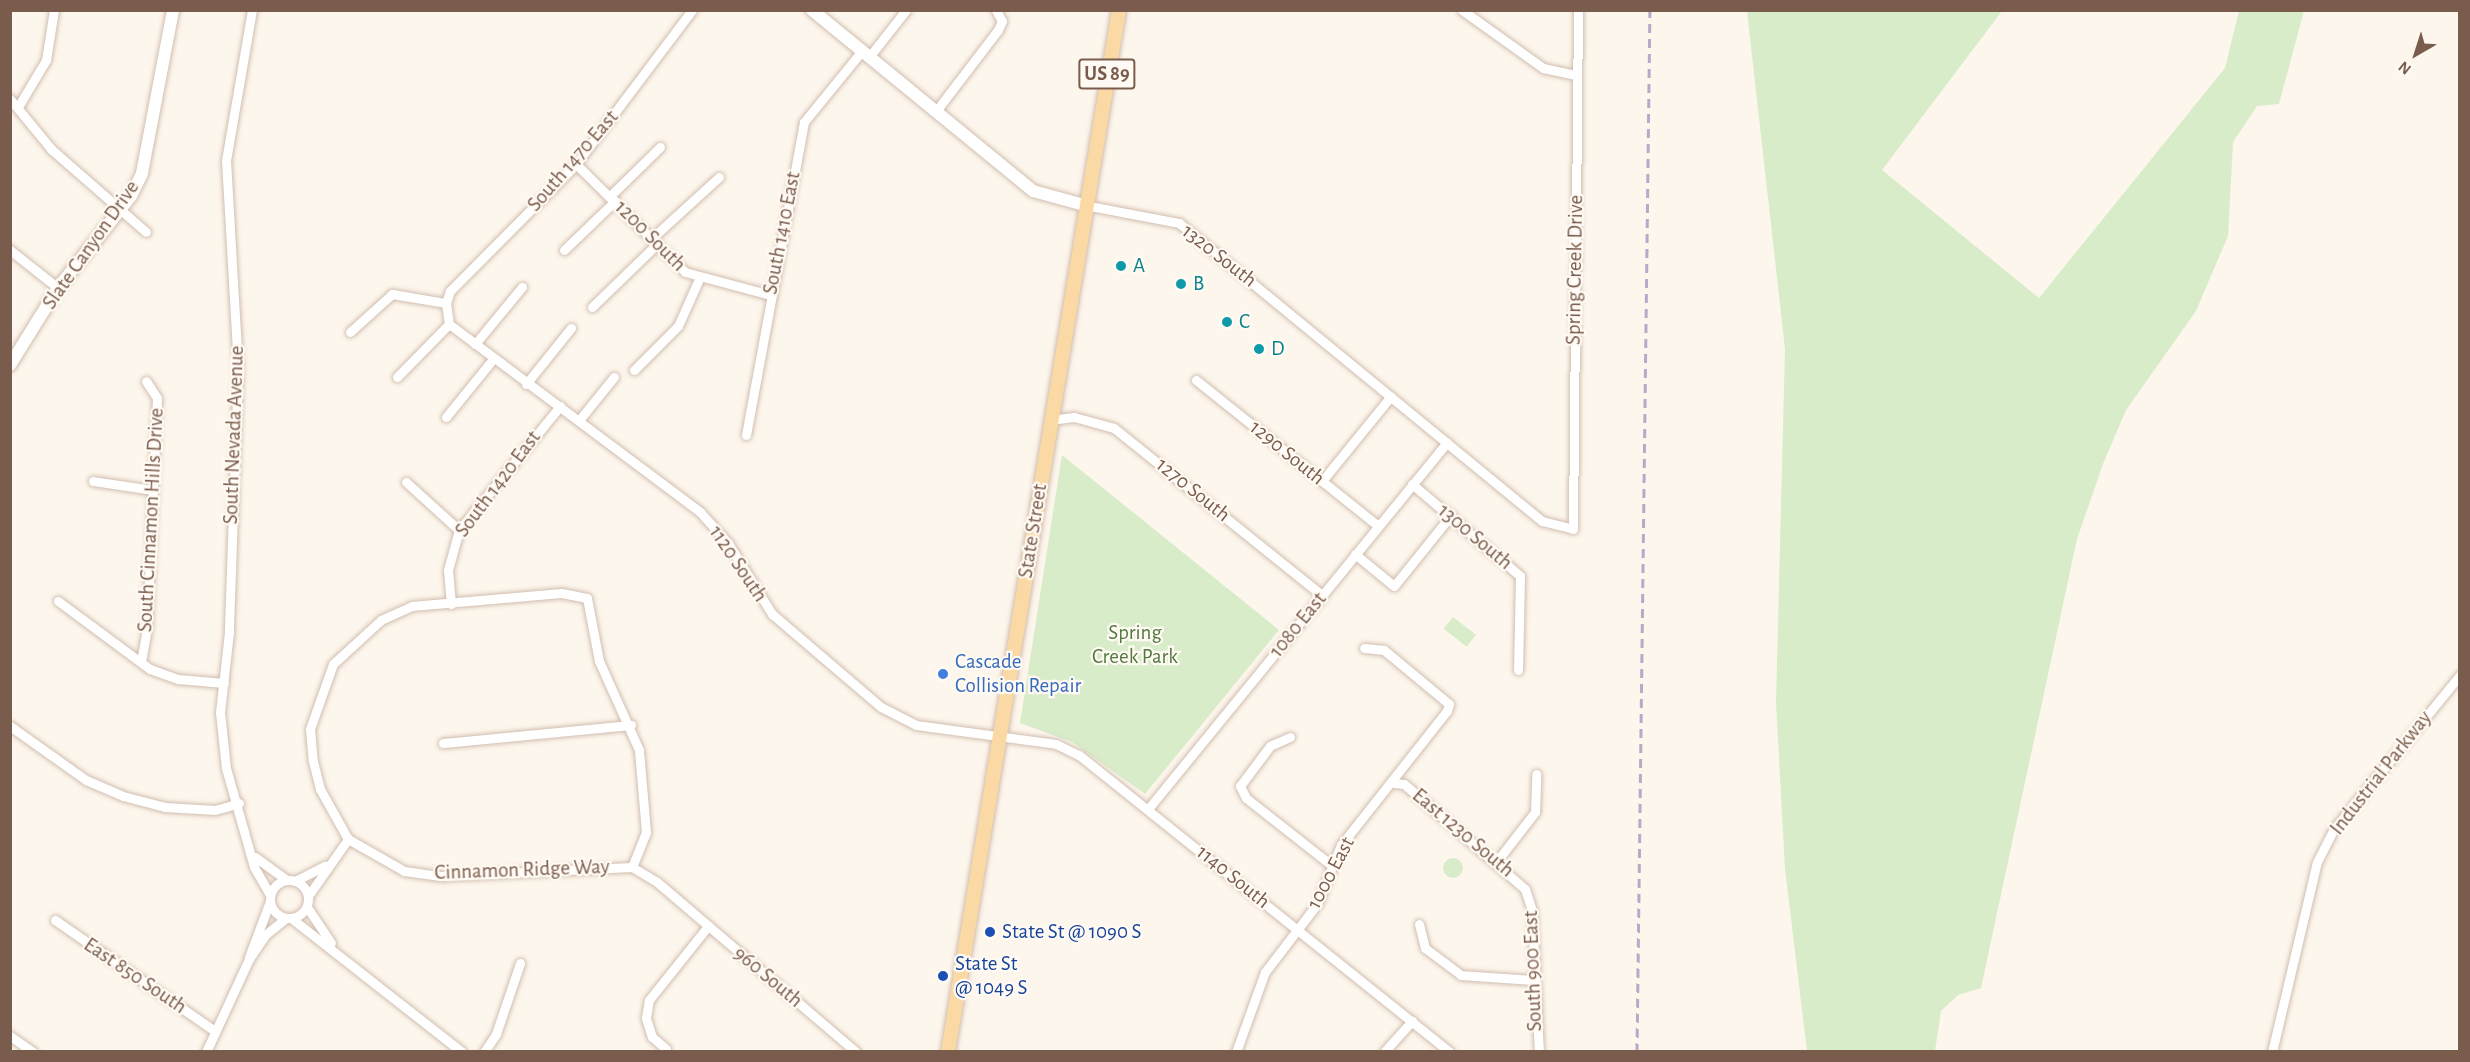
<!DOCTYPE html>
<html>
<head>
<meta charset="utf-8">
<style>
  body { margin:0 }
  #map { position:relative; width:2470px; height:1062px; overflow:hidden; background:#fdf6ec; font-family:"Alegreya Sans",sans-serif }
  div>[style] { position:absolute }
  .green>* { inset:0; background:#d8ecc9; transform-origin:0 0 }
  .round { border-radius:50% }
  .roads { filter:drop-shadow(0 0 2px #d1beb0) drop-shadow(0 0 2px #d1beb0) }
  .street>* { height:9px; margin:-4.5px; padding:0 4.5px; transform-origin:4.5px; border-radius:4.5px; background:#fff }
  .street>.ring { margin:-4.5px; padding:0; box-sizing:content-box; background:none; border:9px solid #fff; border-radius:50% }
  .secondary>* { height:12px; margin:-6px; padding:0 6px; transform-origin:6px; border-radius:6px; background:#fff }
  .primary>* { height:14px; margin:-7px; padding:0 7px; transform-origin:7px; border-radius:7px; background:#fbd9a5 }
  .rail>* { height:3px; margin-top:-1.5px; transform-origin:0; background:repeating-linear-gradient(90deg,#b9a8c9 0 9px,transparent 0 15px) }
  .dots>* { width:16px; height:16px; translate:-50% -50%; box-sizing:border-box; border:3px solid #fffaf3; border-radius:50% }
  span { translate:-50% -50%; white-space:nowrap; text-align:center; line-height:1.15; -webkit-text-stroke:4.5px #fffaf3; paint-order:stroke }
  .shield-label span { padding:2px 4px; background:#fffaf3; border:2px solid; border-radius:4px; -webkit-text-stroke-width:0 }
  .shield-label { font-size:20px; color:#7a5c4d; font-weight:700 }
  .street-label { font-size:21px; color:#7a5c4d }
  .culture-label { font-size:21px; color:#0d838f }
  .left { translate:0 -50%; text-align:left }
  .park-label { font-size:21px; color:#537a41 }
  .shop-label { font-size:21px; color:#366cbe }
  .transit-label { font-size:21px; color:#164399 }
  .frame { position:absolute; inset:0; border:12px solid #7a5c4d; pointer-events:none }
  .north { position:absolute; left:2386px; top:24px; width:60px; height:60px; -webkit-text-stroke:4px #fffaf3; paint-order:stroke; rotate:219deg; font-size:16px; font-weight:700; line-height:24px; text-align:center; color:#7a5c4d }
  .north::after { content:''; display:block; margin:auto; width:21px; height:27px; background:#7a5c4d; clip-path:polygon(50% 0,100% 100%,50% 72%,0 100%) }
</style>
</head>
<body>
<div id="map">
  <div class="green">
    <div style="clip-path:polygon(1747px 11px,2002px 11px,1882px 170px,2039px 298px,2225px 68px,2239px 11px,2304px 11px,2279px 104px,2257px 106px,2233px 142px,2228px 236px,2196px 311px,2126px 410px,2103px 464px,2077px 539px,1981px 988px,1958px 995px,1941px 1011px,1935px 1051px,1807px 1051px,1785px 869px,1776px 702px,1785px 349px)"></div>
    <div style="clip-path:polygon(1062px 455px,1279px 630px,1145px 794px,1072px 742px,1020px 723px)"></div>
    <div style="left:1453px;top:617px;width:29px;height:15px;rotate:38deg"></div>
    <div class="round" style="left:1443px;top:858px;width:20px;height:20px"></div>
  </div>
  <div class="roads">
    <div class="street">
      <div style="left:252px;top:10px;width:152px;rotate:99.8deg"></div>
      <div style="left:226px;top:160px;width:210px;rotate:86.7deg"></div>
      <div style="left:238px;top:370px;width:262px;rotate:92deg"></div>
      <div style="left:229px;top:632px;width:81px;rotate:96.4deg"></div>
      <div style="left:220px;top:712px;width:56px;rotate:83.9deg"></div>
      <div style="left:226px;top:768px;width:103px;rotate:74.2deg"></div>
      <div style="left:254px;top:867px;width:32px;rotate:60deg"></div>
      <div style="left:1462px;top:10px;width:100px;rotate:35.6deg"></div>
      <div style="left:1543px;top:68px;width:35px;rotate:12deg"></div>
      <div style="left:869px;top:57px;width:60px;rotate:-51.8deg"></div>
      <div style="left:10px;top:99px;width:65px;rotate:50.6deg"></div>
      <div style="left:51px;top:149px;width:126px;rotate:41.1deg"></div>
      <div style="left:18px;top:107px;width:55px;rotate:-59.2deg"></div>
      <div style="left:46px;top:60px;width:51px;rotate:-80.9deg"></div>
      <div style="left:936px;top:111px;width:102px;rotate:-52.6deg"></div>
      <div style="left:998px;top:30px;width:10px;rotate:-66deg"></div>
      <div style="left:1002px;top:21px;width:13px;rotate:-119deg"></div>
      <div style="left:576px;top:164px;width:153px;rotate:44.7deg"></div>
      <div style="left:685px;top:272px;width:89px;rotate:15deg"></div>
      <div style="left:610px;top:196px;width:70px;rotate:-44.4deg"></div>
      <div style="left:1084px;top:205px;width:97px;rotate:10.7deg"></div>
      <div style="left:1179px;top:223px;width:470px;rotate:39.4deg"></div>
      <div style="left:1542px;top:521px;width:32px;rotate:14deg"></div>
      <div style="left:1573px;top:529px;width:519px;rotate:-89.45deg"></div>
      <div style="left:651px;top:239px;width:92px;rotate:-42.4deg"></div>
      <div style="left:10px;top:250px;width:61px;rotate:38.4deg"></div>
      <div style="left:564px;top:250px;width:71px;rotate:-43.9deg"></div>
      <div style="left:446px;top:303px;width:21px;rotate:82deg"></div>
      <div style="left:449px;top:324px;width:314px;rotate:36.8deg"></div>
      <div style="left:700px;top:512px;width:42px;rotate:47.9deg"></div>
      <div style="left:728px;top:543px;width:84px;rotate:58.2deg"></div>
      <div style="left:772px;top:614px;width:143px;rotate:40.5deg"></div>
      <div style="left:881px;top:707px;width:39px;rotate:27deg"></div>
      <div style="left:916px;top:725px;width:141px;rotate:7.7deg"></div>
      <div style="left:1056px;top:744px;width:25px;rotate:26deg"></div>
      <div style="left:1079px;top:755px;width:475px;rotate:38.7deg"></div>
      <div style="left:446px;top:303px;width:13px;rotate:-72deg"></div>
      <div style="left:450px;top:291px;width:179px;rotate:-45.2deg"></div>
      <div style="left:576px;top:164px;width:193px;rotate:-53deg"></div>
      <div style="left:592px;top:307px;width:89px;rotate:-44.1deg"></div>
      <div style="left:350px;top:332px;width:57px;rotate:-42.1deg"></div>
      <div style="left:392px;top:294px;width:55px;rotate:9.5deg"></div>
      <div style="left:475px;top:344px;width:74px;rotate:-50.5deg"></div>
      <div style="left:634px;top:370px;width:62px;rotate:-45deg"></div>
      <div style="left:678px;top:326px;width:51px;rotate:-65.9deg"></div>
      <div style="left:397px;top:377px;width:74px;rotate:-45.5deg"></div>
      <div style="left:1196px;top:380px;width:233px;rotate:38.7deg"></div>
      <div style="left:526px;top:384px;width:72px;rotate:-51.2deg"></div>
      <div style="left:446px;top:417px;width:75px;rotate:-51deg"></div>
      <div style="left:580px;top:419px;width:54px;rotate:-51deg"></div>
      <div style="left:1050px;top:420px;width:24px;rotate:-7deg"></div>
      <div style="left:1074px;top:417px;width:41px;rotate:15.4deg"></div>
      <div style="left:1114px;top:428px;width:267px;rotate:38.8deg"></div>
      <div style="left:746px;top:435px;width:318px;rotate:-79.5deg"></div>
      <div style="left:804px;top:122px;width:92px;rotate:-50.8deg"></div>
      <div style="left:93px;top:481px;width:61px;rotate:8.5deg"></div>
      <div style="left:1322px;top:481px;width:109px;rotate:-50.9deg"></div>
      <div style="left:406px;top:482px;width:72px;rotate:42.2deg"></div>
      <div style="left:1412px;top:484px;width:142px;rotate:40.4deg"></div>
      <div style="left:1520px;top:576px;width:94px;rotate:91.2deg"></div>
      <div style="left:1355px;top:554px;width:50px;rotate:39.4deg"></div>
      <div style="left:1394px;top:586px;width:91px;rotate:-51.2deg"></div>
      <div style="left:58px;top:601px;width:114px;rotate:36.5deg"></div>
      <div style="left:150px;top:669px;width:30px;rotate:20deg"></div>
      <div style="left:178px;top:679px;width:46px;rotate:5deg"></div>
      <div style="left:451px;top:604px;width:34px;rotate:-95deg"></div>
      <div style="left:448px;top:570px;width:41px;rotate:-74.6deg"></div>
      <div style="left:459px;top:530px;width:160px;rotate:-50.8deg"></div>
      <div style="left:141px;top:662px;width:36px;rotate:-80deg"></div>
      <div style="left:147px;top:627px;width:229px;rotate:-87.5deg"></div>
      <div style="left:157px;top:398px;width:20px;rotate:-123deg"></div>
      <div style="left:10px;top:726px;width:93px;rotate:35.4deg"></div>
      <div style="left:86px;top:780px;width:40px;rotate:23.4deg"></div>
      <div style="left:123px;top:796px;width:43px;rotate:14.7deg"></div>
      <div style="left:165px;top:807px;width:50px;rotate:3.4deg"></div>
      <div style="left:215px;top:810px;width:25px;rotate:-16deg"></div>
      <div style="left:1290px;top:737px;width:22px;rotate:156deg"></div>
      <div style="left:1270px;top:746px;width:50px;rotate:126.9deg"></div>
      <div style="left:1240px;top:786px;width:13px;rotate:63deg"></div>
      <div style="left:1246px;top:798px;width:108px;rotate:38.2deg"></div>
      <div style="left:443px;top:743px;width:189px;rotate:-5.5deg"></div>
      <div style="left:1394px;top:783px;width:10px;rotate:6deg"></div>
      <div style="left:1404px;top:784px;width:160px;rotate:41deg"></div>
      <div style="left:1525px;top:889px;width:22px;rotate:72deg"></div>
      <div style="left:1532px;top:910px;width:142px;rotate:87.2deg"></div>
      <div style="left:1148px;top:809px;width:473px;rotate:-50.8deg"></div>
      <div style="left:255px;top:857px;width:39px;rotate:36deg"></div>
      <div style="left:1497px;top:861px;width:62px;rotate:-52.2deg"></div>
      <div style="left:1535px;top:812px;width:38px;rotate:-88deg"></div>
      <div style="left:632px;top:867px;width:38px;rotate:-68deg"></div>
      <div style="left:646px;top:832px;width:82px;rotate:-94.9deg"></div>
      <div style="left:639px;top:750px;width:98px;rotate:-114.2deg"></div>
      <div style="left:599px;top:661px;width:64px;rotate:-100.8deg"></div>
      <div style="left:587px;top:598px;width:26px;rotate:-169deg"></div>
      <div style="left:561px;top:593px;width:150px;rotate:175deg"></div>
      <div style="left:412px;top:606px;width:34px;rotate:156deg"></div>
      <div style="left:381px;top:620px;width:65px;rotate:137.5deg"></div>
      <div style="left:333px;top:664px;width:69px;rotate:109.5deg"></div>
      <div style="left:310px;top:729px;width:32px;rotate:85deg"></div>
      <div style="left:313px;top:761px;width:29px;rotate:76deg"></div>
      <div style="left:320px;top:789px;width:57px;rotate:60.8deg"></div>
      <div style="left:348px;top:839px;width:64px;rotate:29.7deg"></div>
      <div style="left:404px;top:871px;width:37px;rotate:8deg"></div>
      <div style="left:441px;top:876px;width:191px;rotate:-2.7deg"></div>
      <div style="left:632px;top:867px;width:29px;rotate:31deg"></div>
      <div style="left:657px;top:882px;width:262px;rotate:40.5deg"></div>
      <div class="ring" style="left:270px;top:880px;width:29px;height:29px"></div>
      <div style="left:295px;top:881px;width:34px;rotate:-27deg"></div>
      <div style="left:308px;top:896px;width:70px;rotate:-54.9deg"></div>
      <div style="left:307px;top:907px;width:43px;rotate:56.3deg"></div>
      <div style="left:291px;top:918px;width:217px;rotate:38.1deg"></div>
      <div style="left:55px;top:920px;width:195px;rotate:34.8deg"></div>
      <div style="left:1419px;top:924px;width:25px;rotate:76deg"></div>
      <div style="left:1425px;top:948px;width:45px;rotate:36.9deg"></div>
      <div style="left:1461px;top:975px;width:71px;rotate:4deg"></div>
      <div style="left:249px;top:957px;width:60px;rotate:-69.4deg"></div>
      <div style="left:10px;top:1036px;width:28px;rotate:35deg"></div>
      <div style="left:666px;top:1049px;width:18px;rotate:-139deg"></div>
      <div style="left:652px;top:1037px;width:20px;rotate:-108deg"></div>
      <div style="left:646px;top:1018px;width:18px;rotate:-81deg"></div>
      <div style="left:649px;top:1000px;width:95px;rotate:-51.4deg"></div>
      <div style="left:206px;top:1052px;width:102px;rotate:-65.2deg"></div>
      <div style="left:249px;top:959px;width:29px;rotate:-56deg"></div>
      <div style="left:265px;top:935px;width:27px;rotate:-39deg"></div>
      <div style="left:484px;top:1052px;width:22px;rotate:-56deg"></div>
      <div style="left:496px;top:1034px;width:75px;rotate:-71.3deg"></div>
      <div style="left:1236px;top:1052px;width:85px;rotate:-70.1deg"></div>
      <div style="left:1265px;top:972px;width:86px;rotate:-52.6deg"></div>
      <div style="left:1317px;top:904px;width:64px;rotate:-67.9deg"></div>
      <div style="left:1341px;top:845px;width:171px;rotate:-51.7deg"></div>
      <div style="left:1447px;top:711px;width:7px;rotate:-74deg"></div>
      <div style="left:1449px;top:704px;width:85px;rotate:-140.3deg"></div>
      <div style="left:1384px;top:650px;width:20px;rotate:-174deg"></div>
      <div style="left:1384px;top:1052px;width:42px;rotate:-47.9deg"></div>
      <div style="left:2272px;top:1052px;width:195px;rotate:-76.7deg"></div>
      <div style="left:2317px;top:862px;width:37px;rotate:-63deg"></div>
      <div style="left:2334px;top:829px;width:199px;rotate:-50.7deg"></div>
    </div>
    <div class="secondary">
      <div style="left:812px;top:10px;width:286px;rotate:39.3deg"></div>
      <div style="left:1033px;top:191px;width:53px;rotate:15.4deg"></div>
      <div style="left:10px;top:365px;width:91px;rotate:-58.1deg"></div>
      <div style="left:58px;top:288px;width:117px;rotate:-51.6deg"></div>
      <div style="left:131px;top:196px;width:25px;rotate:-64deg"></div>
      <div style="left:142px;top:173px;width:166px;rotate:-79.2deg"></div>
    </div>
    <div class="primary">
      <div style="left:948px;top:1052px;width:1056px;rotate:-80.68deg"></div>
    </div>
  </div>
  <div class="rail">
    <div style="left:1637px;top:1052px;width:1042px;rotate:-89.29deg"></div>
  </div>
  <div class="dots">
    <div style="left:1121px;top:266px;background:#0f9aa8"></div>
    <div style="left:1181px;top:284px;background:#0f9aa8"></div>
    <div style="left:1227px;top:322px;background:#0f9aa8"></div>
    <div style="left:1259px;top:349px;background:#0f9aa8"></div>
    <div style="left:943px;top:674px;background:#3f7fe0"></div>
    <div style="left:990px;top:932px;background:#1a4fb4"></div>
    <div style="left:943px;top:976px;background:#1a4fb4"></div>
  </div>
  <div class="shield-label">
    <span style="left:1107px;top:74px">US 89</span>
  </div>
  <div class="street-label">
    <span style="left:573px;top:161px;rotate:-49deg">South 1470 East</span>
    <span style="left:782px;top:233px;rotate:-79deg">South 1410 East</span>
    <span style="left:650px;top:236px;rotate:45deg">1200 South</span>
    <span style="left:91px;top:245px;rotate:-55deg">Slate Canyon Drive</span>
    <span style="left:1219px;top:256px;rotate:38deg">1320 South</span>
    <span style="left:1575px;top:270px;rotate:-89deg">Spring Creek Drive</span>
    <span style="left:234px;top:435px;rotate:-88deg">South Nevada Avenue</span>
    <span style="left:1287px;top:453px;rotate:39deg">1290 South</span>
    <span style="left:498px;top:484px;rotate:-53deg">South 1420 East</span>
    <span style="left:1193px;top:490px;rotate:39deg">1270 South</span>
    <span style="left:151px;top:520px;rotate:-87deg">South Cinnamon Hills Drive</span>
    <span style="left:1033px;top:531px;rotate:-81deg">State Street</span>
    <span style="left:1475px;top:537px;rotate:40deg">1300 South</span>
    <span style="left:738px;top:564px;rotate:56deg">1120 South</span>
    <span style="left:1298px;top:625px;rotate:-51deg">1080 East</span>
    <span style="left:2381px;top:773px;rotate:-52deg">Industrial Parkway</span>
    <span style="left:1463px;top:833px;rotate:40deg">East 1230 South</span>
    <span style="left:522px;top:870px;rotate:-2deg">Cinnamon Ridge Way</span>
    <span style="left:1331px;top:873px;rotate:-62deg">1000 East</span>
    <span style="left:1233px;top:877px;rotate:39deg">1140 South</span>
    <span style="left:1533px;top:971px;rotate:-92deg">South 900 East</span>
    <span style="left:135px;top:976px;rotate:34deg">East 850 South</span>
    <span style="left:768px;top:977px;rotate:40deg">960 South</span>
  </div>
  <div class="culture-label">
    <span class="left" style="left:1133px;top:266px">A</span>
    <span class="left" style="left:1193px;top:284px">B</span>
    <span class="left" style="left:1239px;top:322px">C</span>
    <span class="left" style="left:1271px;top:349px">D</span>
  </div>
  <div class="park-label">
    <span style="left:1135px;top:645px">Spring<br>Creek Park</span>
  </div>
  <div class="shop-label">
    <span class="left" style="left:955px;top:674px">Cascade<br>Collision Repair</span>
  </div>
  <div class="transit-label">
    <span class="left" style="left:1002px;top:932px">State St @ 1090 S</span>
    <span class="left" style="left:955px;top:976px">State St<br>@ 1049 S</span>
  </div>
  <div class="frame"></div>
  <div class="north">N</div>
</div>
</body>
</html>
